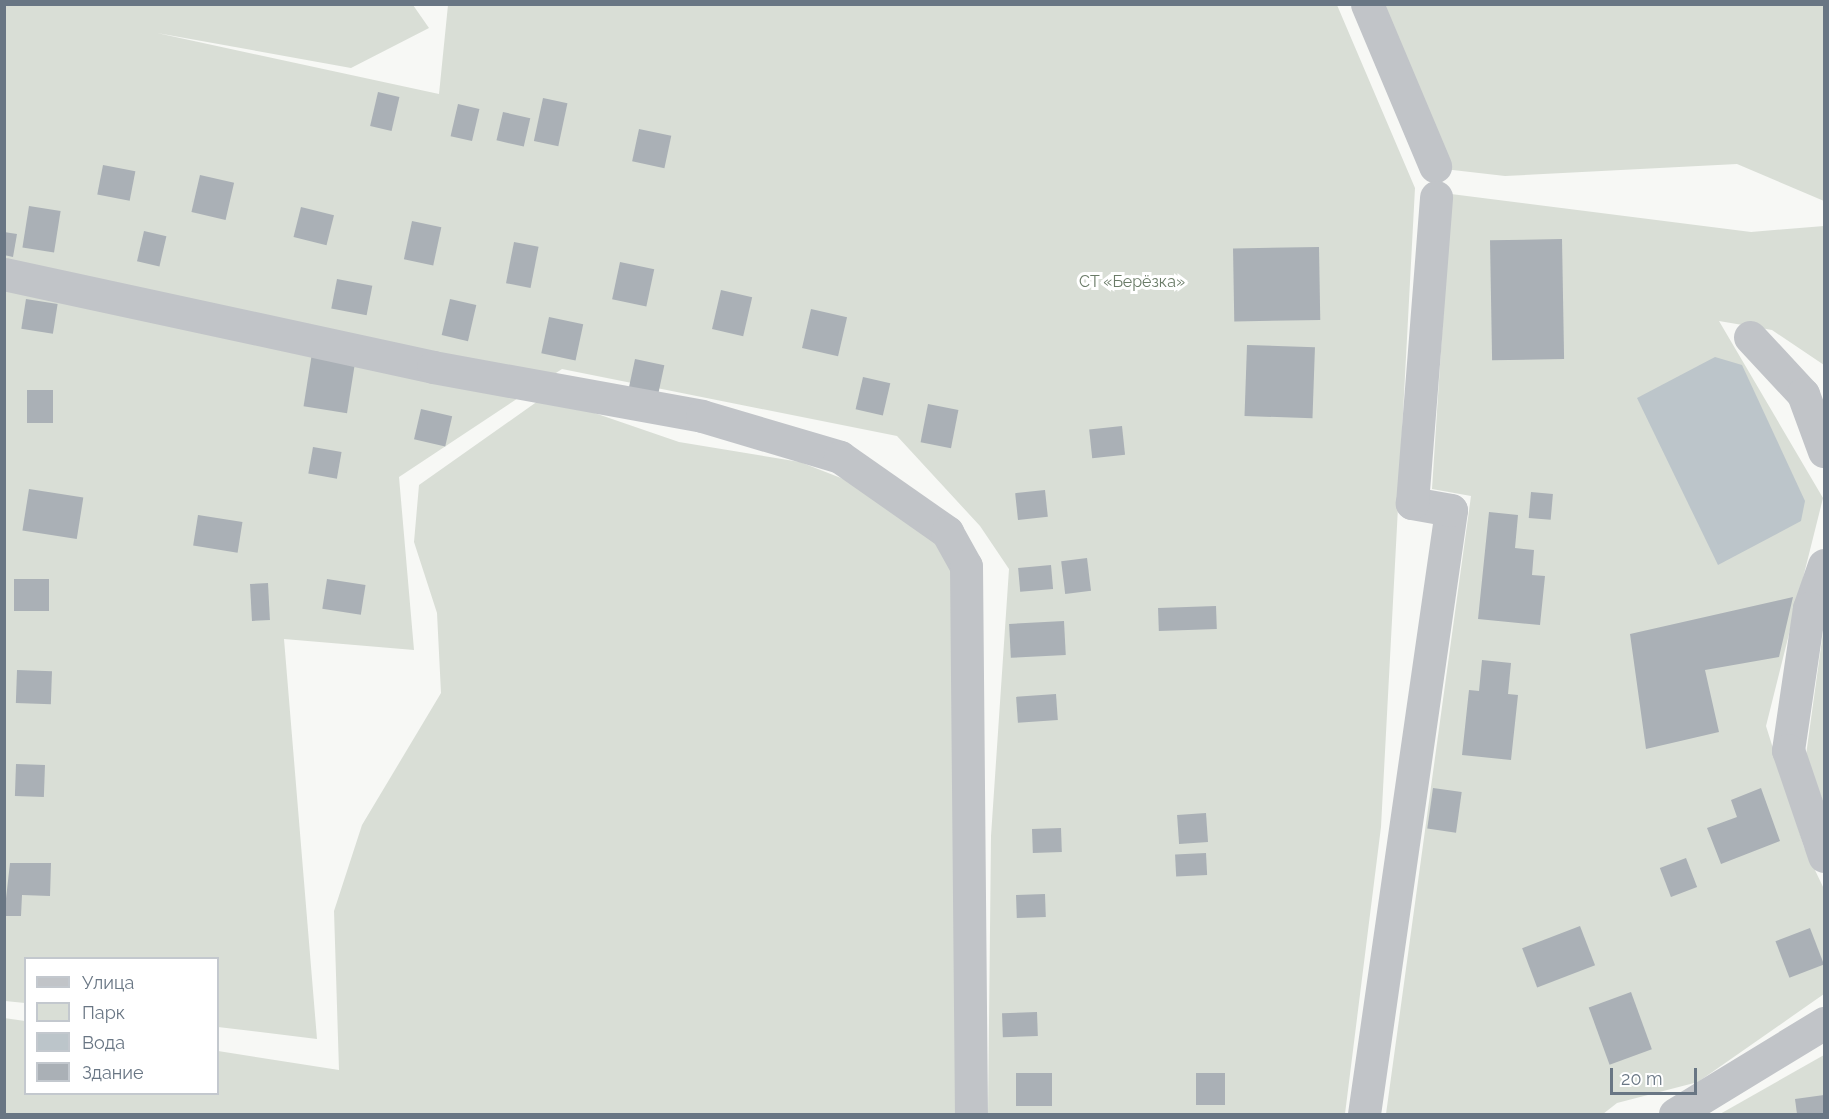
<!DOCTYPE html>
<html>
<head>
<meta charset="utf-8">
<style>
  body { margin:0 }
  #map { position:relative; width:1829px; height:1119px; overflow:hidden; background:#f7f8f5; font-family:Raleway,sans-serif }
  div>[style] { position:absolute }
  .green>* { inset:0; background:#d9ded6 }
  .water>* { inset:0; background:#bcc5ca }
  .building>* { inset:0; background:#aab0b6; transform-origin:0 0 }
  .minor>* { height:33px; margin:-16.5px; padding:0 16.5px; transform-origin:16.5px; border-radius:16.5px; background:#c1c4c8 }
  span { translate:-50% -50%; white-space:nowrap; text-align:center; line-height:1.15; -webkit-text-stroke:6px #fff; paint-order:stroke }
  .park-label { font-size:16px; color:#6a7b67 }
  .frame { position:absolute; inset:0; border:6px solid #697684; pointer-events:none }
  .legend { position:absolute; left:24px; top:957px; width:195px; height:138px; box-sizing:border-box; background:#fff; border:2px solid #c3c8ce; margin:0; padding:8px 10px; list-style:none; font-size:18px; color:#697684 }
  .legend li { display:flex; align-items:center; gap:12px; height:30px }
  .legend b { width:30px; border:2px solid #c3c8ce }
  .scale { position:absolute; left:1610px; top:1068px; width:87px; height:27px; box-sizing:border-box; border:3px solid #697684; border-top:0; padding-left:8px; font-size:18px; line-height:21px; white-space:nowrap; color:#697684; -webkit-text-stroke:4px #fff; paint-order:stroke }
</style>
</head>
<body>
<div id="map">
  <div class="green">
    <div style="clip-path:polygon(5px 5px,413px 5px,429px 28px,351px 68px,157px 33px,439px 94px,448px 5px,1337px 5px,1415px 188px,1381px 827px,1345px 1114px,988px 1114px,991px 836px,1009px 569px,980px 526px,897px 436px,562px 369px,399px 477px,414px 650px,284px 639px,317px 1039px,218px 1027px,218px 958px,26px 958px,25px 1003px,5px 1001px)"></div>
    <div style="clip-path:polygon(1363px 5px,1824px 5px,1824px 201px,1737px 164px,1505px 176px,1444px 169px)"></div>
    <div style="clip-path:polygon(1451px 194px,1751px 232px,1824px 226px,1824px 365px,1772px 330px,1719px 321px,1823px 498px,1766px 726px,1804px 847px,1824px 889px,1824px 994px,1698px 1082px,1617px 1103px,1603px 1114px,1386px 1114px,1471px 496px,1432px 489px)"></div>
    <div style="clip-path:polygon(545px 396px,679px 442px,800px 462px,864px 487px,937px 536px,952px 570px,961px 1114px,5px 1114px,4px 1018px,25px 1021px,26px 1094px,218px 1094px,218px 1051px,339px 1070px,334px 911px,362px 825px,441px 693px,437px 613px,414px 542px,419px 485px)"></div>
    <div style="clip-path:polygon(1824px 625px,1824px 804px,1806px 755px)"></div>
    <div style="clip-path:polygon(1824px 1055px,1824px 1114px,1720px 1114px)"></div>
  </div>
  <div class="water">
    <div style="clip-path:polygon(1715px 357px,1742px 365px,1805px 501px,1801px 521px,1718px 565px,1637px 398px)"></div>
  </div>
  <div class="building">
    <div style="left:378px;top:92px;width:22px;height:35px;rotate:13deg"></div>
    <div style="left:543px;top:98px;width:25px;height:44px;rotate:12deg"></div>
    <div style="left:458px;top:104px;width:22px;height:33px;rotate:13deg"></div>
    <div style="left:503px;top:112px;width:28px;height:29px;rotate:13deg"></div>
    <div style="left:639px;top:129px;width:33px;height:33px;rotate:12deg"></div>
    <div style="left:103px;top:165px;width:33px;height:30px;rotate:11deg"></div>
    <div style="left:200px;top:175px;width:35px;height:38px;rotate:13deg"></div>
    <div style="left:29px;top:206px;width:32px;height:42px;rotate:9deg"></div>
    <div style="left:301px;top:207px;width:34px;height:31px;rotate:14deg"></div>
    <div style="left:412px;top:221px;width:30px;height:39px;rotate:12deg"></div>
    <div style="left:144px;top:231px;width:23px;height:31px;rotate:13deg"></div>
    <div style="clip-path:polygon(4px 232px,17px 234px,13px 257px,4px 255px)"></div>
    <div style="left:1562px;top:239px;width:120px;height:72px;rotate:89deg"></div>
    <div style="left:514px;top:242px;width:25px;height:42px;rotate:11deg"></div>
    <div style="left:1319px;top:247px;width:73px;height:86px;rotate:89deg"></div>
    <div style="left:620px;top:262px;width:35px;height:38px;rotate:12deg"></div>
    <div style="left:337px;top:279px;width:36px;height:30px;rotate:11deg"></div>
    <div style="left:721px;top:290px;width:32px;height:40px;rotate:13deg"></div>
    <div style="left:26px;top:299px;width:32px;height:30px;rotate:9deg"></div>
    <div style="left:450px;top:299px;width:27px;height:37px;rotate:13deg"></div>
    <div style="left:811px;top:309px;width:37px;height:40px;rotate:13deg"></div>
    <div style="left:549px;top:317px;width:35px;height:37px;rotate:12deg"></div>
    <div style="left:1247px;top:345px;width:68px;height:71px;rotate:2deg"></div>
    <div style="left:312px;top:353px;width:44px;height:54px;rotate:9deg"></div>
    <div style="left:635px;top:359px;width:30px;height:29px;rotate:12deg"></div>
    <div style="left:863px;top:377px;width:28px;height:33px;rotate:13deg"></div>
    <div style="left:27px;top:390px;width:26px;height:33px"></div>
    <div style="left:928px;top:404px;width:31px;height:39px;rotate:11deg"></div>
    <div style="left:421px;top:409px;width:32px;height:31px;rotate:13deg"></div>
    <div style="left:1122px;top:426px;width:29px;height:33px;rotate:84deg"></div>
    <div style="left:313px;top:447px;width:29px;height:27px;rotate:10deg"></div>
    <div style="left:29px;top:489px;width:55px;height:42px;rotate:9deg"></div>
    <div style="left:1045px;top:490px;width:27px;height:30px;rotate:84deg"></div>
    <div style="left:1531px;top:492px;width:22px;height:26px;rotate:5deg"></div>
    <div style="clip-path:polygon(1489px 512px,1518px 515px,1515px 548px,1534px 550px,1532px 575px,1545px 576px,1540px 625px,1478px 619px)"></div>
    <div style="left:198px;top:515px;width:45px;height:31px;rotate:9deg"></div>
    <div style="left:1087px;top:558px;width:33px;height:26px;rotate:83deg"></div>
    <div style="left:1051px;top:565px;width:24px;height:33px;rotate:85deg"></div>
    <div style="left:14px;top:579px;width:35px;height:32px"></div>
    <div style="left:327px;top:579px;width:39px;height:30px;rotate:9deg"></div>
    <div style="left:268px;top:583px;width:37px;height:18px;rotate:87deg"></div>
    <div style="clip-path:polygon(1793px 597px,1779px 657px,1705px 670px,1719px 732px,1646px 749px,1630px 634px)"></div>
    <div style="left:1216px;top:606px;width:23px;height:58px;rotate:88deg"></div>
    <div style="left:1064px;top:621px;width:34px;height:55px;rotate:87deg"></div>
    <div style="clip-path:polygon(1482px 660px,1511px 663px,1508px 694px,1518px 695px,1511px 760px,1462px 755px,1469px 690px,1479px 691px)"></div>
    <div style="left:17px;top:670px;width:35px;height:33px;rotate:2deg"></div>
    <div style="left:1056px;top:694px;width:26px;height:40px;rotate:86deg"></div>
    <div style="left:16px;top:764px;width:29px;height:32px;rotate:2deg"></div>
    <div style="left:1433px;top:788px;width:29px;height:41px;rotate:8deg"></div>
    <div style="clip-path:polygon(1761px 788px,1780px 841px,1721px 864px,1707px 828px,1737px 817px,1731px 800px)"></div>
    <div style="left:1206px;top:813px;width:29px;height:29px;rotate:86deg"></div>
    <div style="left:1061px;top:828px;width:24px;height:29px;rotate:88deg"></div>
    <div style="left:1206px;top:853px;width:22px;height:31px;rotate:87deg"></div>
    <div style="left:1686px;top:858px;width:31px;height:28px;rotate:69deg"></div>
    <div style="clip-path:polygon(10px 863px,51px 863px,50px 896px,22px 895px,21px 916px,4px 916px)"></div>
    <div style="left:1045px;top:894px;width:23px;height:29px;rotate:88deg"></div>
    <div style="left:1580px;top:926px;width:42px;height:62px;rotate:69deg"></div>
    <div style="left:1810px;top:928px;width:39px;height:37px;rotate:69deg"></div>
    <div style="left:1631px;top:992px;width:61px;height:45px;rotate:70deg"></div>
    <div style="left:1037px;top:1012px;width:24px;height:35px;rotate:88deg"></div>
    <div style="left:1052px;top:1073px;width:33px;height:36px;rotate:90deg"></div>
    <div style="left:1196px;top:1073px;width:29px;height:32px"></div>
    <div style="clip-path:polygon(1824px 1095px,1824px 1114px,1797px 1114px,1795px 1099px)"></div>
  </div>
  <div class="minor">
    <div style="left:1367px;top:4px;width:176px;rotate:67.2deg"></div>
    <div style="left:4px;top:274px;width:439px;rotate:12.2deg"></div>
    <div style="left:433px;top:367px;width:273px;rotate:10.3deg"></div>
    <div style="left:702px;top:416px;width:144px;rotate:16.5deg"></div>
    <div style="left:840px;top:457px;width:131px;rotate:35deg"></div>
    <div style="left:947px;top:532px;width:39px;rotate:61deg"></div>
    <div style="left:966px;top:566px;width:548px;rotate:89.48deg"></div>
    <div style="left:1750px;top:337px;width:78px;rotate:47.1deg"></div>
    <div style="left:1803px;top:394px;width:61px;rotate:69.8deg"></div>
    <div style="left:1824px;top:565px;width:46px;rotate:109.2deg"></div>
    <div style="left:1809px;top:608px;width:144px;rotate:98.4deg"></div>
    <div style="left:1788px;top:750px;width:112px;rotate:71.2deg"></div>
    <div style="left:1364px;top:1114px;width:610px;rotate:-81.8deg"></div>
    <div style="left:1451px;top:510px;width:40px;rotate:-170deg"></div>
    <div style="left:1412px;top:503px;width:307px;rotate:-85.5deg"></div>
    <div style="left:1675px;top:1114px;width:175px;rotate:-31.4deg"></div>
  </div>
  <div class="park-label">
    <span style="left:1132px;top:282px">СТ «Берёзка»</span>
  </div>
  <div class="frame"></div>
  <ul class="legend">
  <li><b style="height:8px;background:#c1c4c8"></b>Улица</li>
  <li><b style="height:16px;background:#d9ded6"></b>Парк</li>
  <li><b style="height:16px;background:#bcc5ca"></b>Вода</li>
  <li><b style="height:16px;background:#aab0b6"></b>Здание</li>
  </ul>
  <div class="scale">20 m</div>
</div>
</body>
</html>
